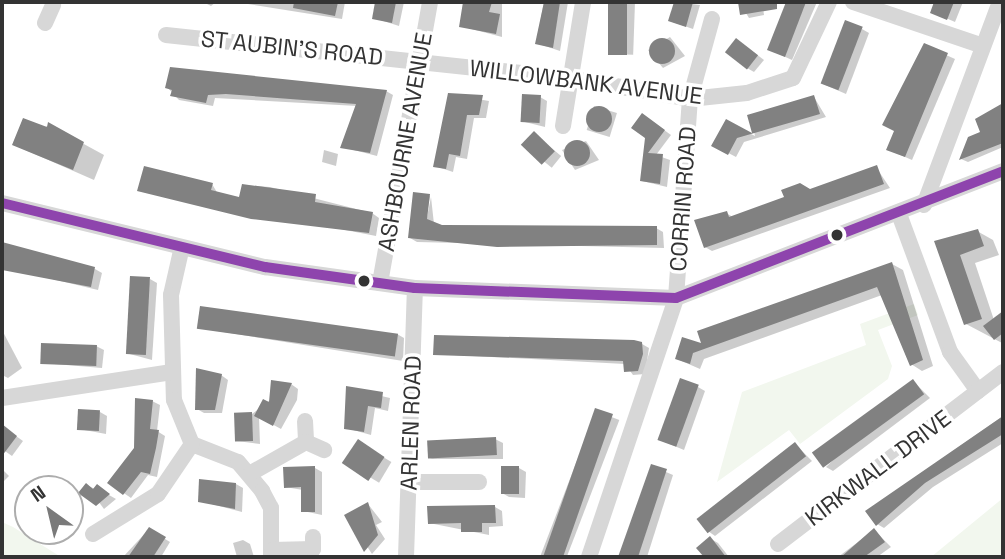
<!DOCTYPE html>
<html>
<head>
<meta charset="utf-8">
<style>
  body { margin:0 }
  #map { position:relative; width:1005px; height:559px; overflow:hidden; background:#fff; font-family:"Space Grotesk",sans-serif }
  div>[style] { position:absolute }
  .green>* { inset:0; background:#f2f7ee }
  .shadow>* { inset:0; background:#0003; transform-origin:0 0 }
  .building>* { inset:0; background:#818181; transform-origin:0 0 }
  .round { border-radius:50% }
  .minor>* { height:16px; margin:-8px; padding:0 8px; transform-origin:8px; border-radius:8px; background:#d7d7d7 }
  .bus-1>* { height:10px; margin:-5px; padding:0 5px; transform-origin:5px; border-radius:5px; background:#8e44ad }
  .dots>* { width:19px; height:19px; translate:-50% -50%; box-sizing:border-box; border:4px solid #fff; border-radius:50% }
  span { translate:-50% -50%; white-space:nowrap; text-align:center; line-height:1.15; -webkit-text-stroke:7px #fff; paint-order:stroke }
  .street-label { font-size:23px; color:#333 }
  .frame { position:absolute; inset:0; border:4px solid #333; pointer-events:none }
  .north { position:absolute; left:14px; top:475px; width:70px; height:70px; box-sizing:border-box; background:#fff; border:2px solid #adadad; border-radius:50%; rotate:326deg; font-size:19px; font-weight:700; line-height:28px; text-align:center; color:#333 }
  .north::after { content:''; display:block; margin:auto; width:24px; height:32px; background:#7a7a7a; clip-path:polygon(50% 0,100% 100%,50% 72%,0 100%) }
</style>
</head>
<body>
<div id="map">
  <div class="green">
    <div style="clip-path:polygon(914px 304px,918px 315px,878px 330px,892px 366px,888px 379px,800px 444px,789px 430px,717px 482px,742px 392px,866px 345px,860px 324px)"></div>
    <div style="clip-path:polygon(1003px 498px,1003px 557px,931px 557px)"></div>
    <div style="clip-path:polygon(2px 522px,13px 527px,61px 557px,2px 557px)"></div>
  </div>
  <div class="shadow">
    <div style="clip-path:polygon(203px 2px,216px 2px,211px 6px)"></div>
    <div style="clip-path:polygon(235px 2px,345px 2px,342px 19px)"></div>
    <div style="clip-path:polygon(377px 2px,404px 2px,399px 26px,374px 18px)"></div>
    <div style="clip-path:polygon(465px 2px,502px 2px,502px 37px,460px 26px)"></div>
    <div style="clip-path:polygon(544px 2px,568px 2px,560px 51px,536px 43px)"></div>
    <div style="left:610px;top:2px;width:25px;height:52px;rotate:2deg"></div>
    <div style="clip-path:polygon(676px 2px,700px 5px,693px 29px,670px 21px)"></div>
    <div style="clip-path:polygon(739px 2px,762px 2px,764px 15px,749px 18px)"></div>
    <div style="clip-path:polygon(790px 2px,817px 2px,792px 60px,770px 50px)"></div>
    <div style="clip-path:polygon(936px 2px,963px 2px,955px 22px,932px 12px)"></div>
    <div style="clip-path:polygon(862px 29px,869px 33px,846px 94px,823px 84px)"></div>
    <div style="clip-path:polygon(670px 37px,685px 56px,663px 68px,648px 50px)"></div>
    <div style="clip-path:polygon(743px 44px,764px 60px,754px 72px,747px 68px)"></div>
    <div style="clip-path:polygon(924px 45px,955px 59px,912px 160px,896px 153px)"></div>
    <div style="clip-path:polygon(167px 87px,386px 91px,393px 95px,377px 156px,342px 147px,357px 106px,215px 98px,213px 106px,179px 100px)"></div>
    <div style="clip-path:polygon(449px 94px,489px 101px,486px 118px,474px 118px,467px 159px,456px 157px,453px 172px,435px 166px)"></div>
    <div style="clip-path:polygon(540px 97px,547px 101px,545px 127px,521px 121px)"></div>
    <div style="clip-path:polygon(814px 97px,826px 117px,744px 142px,736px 157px,713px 145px,726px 121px,755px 136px,750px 116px)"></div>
    <div style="left:594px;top:106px;width:24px;height:25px;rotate:17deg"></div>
    <div style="clip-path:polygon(1003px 108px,1003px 147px,968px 162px,961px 159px,983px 133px,977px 120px)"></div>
    <div style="clip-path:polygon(649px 119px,671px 135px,656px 155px,670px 160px,667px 187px,642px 181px)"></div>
    <div style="clip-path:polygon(49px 125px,104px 155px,94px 180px,14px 145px)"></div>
    <div style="left:534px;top:134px;width:35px;height:15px;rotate:39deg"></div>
    <div style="clip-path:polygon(586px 141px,599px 160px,575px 170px,562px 150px)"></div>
    <div style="clip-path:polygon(324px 150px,338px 154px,336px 166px,322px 162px)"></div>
    <div style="clip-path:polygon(876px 167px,890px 188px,712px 251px,705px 247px,726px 213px,733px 217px)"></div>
    <div style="clip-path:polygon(212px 184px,218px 194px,240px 199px,243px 185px,270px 187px,372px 213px,379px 218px,376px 236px,139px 190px)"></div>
    <div style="clip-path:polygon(414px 194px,430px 196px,425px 227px,431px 197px,434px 224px,441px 227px,656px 228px,663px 232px,664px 248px,417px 242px,410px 238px)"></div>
    <div style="clip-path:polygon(977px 231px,993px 240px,999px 255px,975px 263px,994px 320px,1003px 313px,1002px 343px,966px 324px,936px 242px)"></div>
    <div style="clip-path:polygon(2px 244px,95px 269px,102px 273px,98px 290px,2px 267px)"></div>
    <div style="clip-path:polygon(892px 264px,903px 270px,933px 366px,922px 371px,911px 364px,882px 295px,704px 359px,700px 369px,677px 359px)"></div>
    <div style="clip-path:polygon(150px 279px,157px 283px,152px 360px,126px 353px)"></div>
    <div style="clip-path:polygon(199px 328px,397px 334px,404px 338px,403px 361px)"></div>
    <div style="clip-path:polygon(2px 330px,22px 368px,8px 378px,2px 375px)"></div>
    <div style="clip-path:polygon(642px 344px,649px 348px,645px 374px,633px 375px,625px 364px,435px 354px)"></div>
    <div style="clip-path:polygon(96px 346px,104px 350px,102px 368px,42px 363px)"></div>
    <div style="clip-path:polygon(221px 375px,228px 380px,222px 413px,204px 413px,197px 409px)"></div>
    <div style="clip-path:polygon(914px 382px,930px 398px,833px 471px,826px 467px)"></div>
    <div style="clip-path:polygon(291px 384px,298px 389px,297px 400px,281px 429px,259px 417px,260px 444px,237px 441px,252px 414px)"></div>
    <div style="clip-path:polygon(698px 387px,705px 391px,684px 450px,660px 440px)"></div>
    <div style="clip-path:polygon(347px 388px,390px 398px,388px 411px,375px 408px,371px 435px,346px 428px)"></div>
    <div style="clip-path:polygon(152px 401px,160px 405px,157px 431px,165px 436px,157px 477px,148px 475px,131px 498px,109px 483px,135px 448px)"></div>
    <div style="left:596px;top:411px;width:25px;height:155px;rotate:21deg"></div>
    <div style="clip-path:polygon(100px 412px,107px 416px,106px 434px,79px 429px)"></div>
    <div style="clip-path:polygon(1003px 416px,1003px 443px,933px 487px,884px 528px,877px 524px,867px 511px)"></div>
    <div style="clip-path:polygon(2px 426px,23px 441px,12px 456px,2px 449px)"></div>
    <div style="clip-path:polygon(495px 439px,503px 443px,503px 459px,429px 459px)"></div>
    <div style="left:358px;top:442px;width:39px;height:24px;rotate:31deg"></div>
    <div style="clip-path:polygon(795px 444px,812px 461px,715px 536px,708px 531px)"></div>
    <div style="clip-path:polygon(652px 466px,673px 475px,647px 557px,620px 557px)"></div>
    <div style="clip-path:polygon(315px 468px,322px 472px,322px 515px,303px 511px,303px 490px,285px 487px)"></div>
    <div style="clip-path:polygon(519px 468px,526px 472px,525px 498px,509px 497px,502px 493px)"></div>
    <div style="clip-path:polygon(2px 469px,9px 476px,2px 483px)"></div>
    <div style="clip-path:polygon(236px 484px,243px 488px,242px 512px,200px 501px)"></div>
    <div style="clip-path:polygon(86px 485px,109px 495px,116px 499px,104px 509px)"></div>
    <div style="clip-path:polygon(70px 496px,83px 505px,70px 522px)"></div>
    <div style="clip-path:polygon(368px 504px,382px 522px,376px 525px,385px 539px,372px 554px,347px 516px)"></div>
    <div style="clip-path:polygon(495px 507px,502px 511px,503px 526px,489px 527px,489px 535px,429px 523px)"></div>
    <div style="clip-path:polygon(149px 529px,170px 542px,161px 557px,123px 557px)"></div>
    <div style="clip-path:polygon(874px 530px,891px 547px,877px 557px,838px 557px)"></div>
    <div style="clip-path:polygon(711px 539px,718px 543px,729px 557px,706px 557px,699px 548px)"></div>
    <div style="clip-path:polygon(243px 540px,250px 544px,254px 557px,237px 557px,233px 543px)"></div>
  </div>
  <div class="building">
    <div style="clip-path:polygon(294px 2px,338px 2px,335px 16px,293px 8px)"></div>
    <div style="clip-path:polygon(375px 2px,396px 2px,392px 23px,372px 19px)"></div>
    <div style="clip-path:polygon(463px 2px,492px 2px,489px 12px,500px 14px,496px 34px,459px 27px)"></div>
    <div style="clip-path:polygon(544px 2px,560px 2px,553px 48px,535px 44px)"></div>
    <div style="left:608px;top:2px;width:19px;height:53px"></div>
    <div style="clip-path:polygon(674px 2px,693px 2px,686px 27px,668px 21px)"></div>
    <div style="clip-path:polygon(738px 2px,777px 2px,777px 9px,740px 15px)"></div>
    <div style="clip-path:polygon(786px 2px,806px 2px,785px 57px,767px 50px)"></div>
    <div style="clip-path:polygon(934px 2px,954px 2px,947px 20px,930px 13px)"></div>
    <div style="left:845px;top:20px;width:19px;height:68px;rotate:21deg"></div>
    <div style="left:736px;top:38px;width:28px;height:18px;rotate:38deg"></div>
    <div class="round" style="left:649px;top:38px;width:26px;height:26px"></div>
    <div style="clip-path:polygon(924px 43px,948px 53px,905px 157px,886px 150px,894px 131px,882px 125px)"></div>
    <div style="clip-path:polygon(170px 67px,387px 90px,370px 153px,340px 148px,356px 104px,226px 94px,208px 95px,206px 103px,170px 96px,172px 90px,165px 88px)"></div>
    <div style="clip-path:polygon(448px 93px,483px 95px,479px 115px,467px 115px,460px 156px,449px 154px,446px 169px,433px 167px)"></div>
    <div style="left:522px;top:94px;width:19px;height:28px;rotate:3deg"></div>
    <div style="clip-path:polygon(814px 95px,820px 114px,737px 138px,728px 155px,711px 146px,726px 119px,752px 133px,747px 115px)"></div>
    <div style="clip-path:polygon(1003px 103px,1003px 143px,959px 160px,968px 137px,980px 132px,975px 119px)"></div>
    <div class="round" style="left:586px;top:106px;width:26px;height:26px"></div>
    <div style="clip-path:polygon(642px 113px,665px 130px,648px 153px,663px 154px,660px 184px,640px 181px,645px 138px,631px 128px)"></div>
    <div style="clip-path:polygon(23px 118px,47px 127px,48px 122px,84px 142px,73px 170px,12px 145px)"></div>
    <div style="left:534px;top:131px;width:29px;height:19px;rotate:44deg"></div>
    <div class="round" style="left:564px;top:140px;width:26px;height:26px"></div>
    <div style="clip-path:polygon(877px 165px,884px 184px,704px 248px,694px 220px,727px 211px,729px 217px,784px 197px,781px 190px,800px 183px,810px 189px)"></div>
    <div style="clip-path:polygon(144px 166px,213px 183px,211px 190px,239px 197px,242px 184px,316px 194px,315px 202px,373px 212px,369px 233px,251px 219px,137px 191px)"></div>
    <div style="clip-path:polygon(413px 192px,430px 194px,427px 219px,442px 225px,657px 226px,657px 245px,497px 247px,408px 238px)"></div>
    <div style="clip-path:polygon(978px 229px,984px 246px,960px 255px,982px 319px,964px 325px,934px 241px)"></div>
    <div style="clip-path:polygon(2px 242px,95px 267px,91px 287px,2px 270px)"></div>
    <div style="clip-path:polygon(892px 262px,923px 360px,910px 366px,877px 287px,693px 353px,690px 364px,675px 359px,682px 337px,701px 343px,697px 331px)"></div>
    <div style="left:130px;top:276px;width:20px;height:78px;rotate:3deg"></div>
    <div style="left:200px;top:306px;width:200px;height:23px;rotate:8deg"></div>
    <div style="clip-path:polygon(1003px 311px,1003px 333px,994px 340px,983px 326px)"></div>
    <div style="clip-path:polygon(434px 335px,634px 340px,642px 342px,643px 354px,638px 371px,624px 372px,623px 361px,433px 355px)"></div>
    <div style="left:41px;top:343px;width:56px;height:21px;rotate:2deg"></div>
    <div style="clip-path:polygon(196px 368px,222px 374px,215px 410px,195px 410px)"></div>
    <div style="left:680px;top:378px;width:20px;height:66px;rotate:20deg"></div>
    <div style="left:913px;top:379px;width:19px;height:125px;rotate:54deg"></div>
    <div style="clip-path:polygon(271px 380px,292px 383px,273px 426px,254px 416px,263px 399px,269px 402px)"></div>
    <div style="clip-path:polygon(346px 386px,383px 392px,381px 408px,368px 406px,364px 432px,344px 429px)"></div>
    <div style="clip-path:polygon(135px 398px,153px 400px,150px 429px,159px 430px,156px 448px,150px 474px,141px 472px,123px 495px,107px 483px,134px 448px)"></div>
    <div style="clip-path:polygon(595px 408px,613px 414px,604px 440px,563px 557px,543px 557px)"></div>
    <div style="left:78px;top:409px;width:22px;height:21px;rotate:3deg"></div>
    <div style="left:252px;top:412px;width:29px;height:18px;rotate:88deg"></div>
    <div style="clip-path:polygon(1003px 416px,1003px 434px,925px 483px,876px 526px,865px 511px)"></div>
    <div style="clip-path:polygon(2px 424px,17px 436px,2px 456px)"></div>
    <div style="left:496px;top:437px;width:18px;height:69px;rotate:87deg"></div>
    <div style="left:358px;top:439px;width:32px;height:29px;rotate:34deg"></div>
    <div style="left:795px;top:442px;width:18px;height:125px;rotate:52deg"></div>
    <div style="clip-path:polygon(651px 464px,667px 469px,638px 557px,618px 557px)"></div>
    <div style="clip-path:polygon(315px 466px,315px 512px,301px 512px,301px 487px,284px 488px,283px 467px)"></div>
    <div style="left:501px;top:466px;width:18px;height:28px"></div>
    <div style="clip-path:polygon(199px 479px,236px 483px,235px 509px,198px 502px)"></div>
    <div style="clip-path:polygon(86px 483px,93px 489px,97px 484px,110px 494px,96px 506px,78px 493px)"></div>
    <div style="clip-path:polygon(368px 502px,378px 535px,364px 552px,344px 515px)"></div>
    <div style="clip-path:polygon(495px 505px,496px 523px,482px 523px,482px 532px,461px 532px,461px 523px,428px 524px,427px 506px)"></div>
    <div style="clip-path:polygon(149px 527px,166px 537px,153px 557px,128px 557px)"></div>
    <div style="clip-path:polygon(874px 528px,885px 542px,864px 557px,841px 557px)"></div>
    <div style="clip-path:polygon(710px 536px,726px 557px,704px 557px,696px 548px)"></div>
  </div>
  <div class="minor">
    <div style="left:853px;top:2px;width:137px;rotate:18.7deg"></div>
    <div style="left:45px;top:23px;width:20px;rotate:-66deg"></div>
    <div style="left:166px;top:35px;width:405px;rotate:6.1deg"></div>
    <div style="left:569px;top:78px;width:123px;rotate:9.8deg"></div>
    <div style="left:690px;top:99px;width:57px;rotate:-6deg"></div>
    <div style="left:747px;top:93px;width:48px;rotate:-18.1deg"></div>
    <div style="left:793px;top:78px;width:84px;rotate:-64.7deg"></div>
    <div style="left:563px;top:126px;width:126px;rotate:-80.8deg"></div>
    <div style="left:2px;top:203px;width:271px;rotate:13.7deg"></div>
    <div style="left:265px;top:267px;width:151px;rotate:8deg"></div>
    <div style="left:415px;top:288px;width:261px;rotate:2.2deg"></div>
    <div style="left:676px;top:298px;width:351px;rotate:-21.2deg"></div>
    <div style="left:924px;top:205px;width:217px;rotate:-69.5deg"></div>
    <div style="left:899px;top:214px;width:147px;rotate:69.7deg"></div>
    <div style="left:950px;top:352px;width:48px;rotate:54.3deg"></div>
    <div style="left:181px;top:251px;width:45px;rotate:102.8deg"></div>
    <div style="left:171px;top:295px;width:105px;rotate:88.4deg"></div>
    <div style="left:174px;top:400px;width:48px;rotate:67.8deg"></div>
    <div style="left:192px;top:444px;width:49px;rotate:21.4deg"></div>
    <div style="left:238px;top:462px;width:38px;rotate:50deg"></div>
    <div style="left:262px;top:491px;width:19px;rotate:62deg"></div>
    <div style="left:271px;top:508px;width:49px;rotate:90deg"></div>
    <div style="left:380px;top:283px;width:285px;rotate:-79.9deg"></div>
    <div style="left:2px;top:398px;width:172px;rotate:-8.7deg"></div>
    <div style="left:305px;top:421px;width:21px;rotate:87deg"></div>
    <div style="left:306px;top:442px;width:20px;rotate:24deg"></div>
    <div style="left:251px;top:473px;width:63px;rotate:-29.4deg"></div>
    <div style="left:409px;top:482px;width:70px"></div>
    <div style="left:93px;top:534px;width:76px;rotate:-31.6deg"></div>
    <div style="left:158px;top:494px;width:60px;rotate:-55.8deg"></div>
    <div style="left:778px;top:544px;width:283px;rotate:-37.4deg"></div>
    <div style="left:272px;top:550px;width:41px;rotate:-1.4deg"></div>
    <div style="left:313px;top:549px;width:12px;rotate:-90deg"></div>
    <div style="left:406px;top:557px;width:269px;rotate:-88.1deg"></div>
    <div style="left:589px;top:557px;width:273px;rotate:-71.4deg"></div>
    <div style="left:676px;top:298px;width:199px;rotate:-86deg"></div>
    <div style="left:690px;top:99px;width:83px;rotate:-74.6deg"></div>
  </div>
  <div class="bus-1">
    <div style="left:2px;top:203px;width:271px;rotate:13.7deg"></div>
    <div style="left:265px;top:267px;width:151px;rotate:8deg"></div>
    <div style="left:415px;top:288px;width:261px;rotate:2.2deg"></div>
    <div style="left:676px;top:298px;width:351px;rotate:-21.2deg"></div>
  </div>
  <div class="dots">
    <div style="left:837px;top:235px;background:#333"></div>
    <div style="left:364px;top:281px;background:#333"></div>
  </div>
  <div class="street-label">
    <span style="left:292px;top:48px;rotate:6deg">ST AUBIN'S ROAD</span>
    <span style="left:586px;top:82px;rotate:7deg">WILLOWBANK AVENUE</span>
    <span style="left:405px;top:142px;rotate:-80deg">ASHBOURNE AVENUE</span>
    <span style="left:683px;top:199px;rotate:-86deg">CORRIN ROAD</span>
    <span style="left:411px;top:423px;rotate:-88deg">ARLEN ROAD</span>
    <span style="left:878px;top:468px;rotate:-37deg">KIRKWALL DRIVE</span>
  </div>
  <div class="frame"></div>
  <div class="north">N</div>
</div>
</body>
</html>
